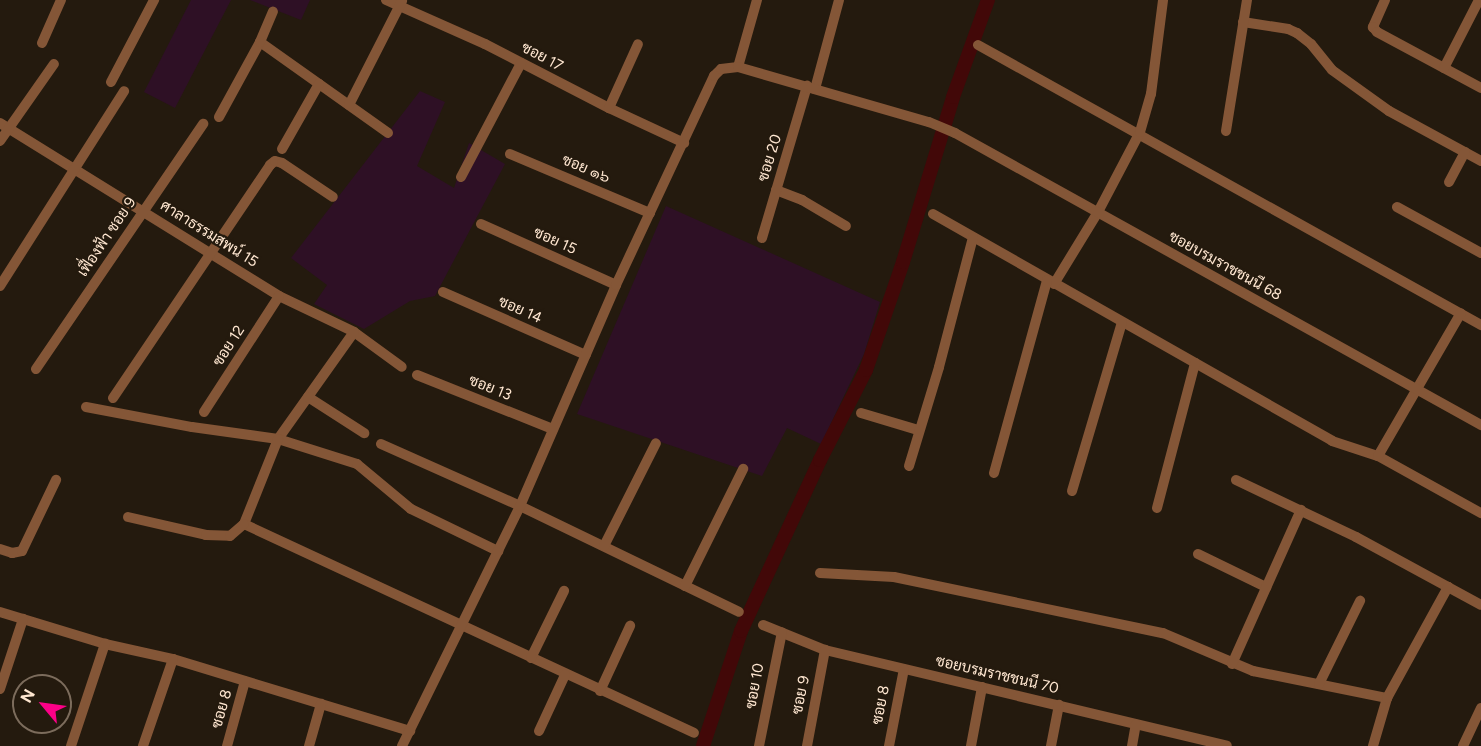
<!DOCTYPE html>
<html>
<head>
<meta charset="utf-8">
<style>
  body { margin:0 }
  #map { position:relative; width:1481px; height:746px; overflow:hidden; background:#241a0e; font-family:Figtree,Sarabun,sans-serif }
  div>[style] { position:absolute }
  .green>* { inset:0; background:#2e1025 }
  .canal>* { height:14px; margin:-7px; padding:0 7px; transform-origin:7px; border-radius:7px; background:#420808 }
  .minor>* { height:10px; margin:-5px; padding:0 5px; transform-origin:5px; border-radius:5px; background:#845637 }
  span { translate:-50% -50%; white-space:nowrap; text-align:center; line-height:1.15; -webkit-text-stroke:4.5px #241a0e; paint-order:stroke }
  .street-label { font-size:15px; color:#ffe7d1 }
  .north { position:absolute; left:12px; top:674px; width:60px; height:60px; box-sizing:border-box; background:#241a0e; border:2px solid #7c6c5c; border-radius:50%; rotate:299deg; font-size:16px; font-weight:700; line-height:24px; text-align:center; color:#ffe7d1 }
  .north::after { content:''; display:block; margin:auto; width:21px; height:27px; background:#fc0088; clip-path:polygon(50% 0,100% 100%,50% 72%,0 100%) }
</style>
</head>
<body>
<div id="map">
  <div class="green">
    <div style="clip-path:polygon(191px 0,231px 0,175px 108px,144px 92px)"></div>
    <div style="clip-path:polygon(250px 0,310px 0,301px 20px)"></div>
    <div style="clip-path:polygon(420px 91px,445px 102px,417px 166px,454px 188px,469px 143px,505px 164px,435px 296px,410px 301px,364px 329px,314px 304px,327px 285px,291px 258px)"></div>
    <div style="clip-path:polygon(666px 206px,880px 302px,864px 354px,821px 444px,787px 428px,762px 476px,577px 414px)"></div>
  </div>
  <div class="canal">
    <div style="left:703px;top:746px;width:121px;rotate:-71.7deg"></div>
    <div style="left:741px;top:631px;width:188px;rotate:-65.2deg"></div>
    <div style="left:820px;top:460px;width:101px;rotate:-62.9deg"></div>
    <div style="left:866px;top:370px;width:114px;rotate:-71.1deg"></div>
    <div style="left:903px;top:262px;width:172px;rotate:-73.1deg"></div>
    <div style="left:953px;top:97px;width:103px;rotate:-70.2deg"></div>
  </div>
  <div class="minor">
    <div style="left:386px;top:0;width:108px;rotate:24deg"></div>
    <div style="left:485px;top:44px;width:140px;rotate:27.3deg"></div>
    <div style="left:609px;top:108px;width:83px;rotate:25deg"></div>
    <div style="left:1385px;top:0;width:30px;rotate:114deg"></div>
    <div style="left:1373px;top:27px;width:6px;rotate:51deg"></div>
    <div style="left:1377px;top:32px;width:118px;rotate:28.3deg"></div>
    <div style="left:1243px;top:22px;width:46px;rotate:8.8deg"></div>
    <div style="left:1288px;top:29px;width:10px;rotate:24deg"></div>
    <div style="left:1297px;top:33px;width:18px;rotate:38deg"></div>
    <div style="left:1311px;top:44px;width:33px;rotate:51deg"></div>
    <div style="left:1332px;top:70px;width:70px;rotate:35.7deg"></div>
    <div style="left:1389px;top:111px;width:105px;rotate:28.5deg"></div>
    <div style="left:260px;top:42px;width:157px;rotate:35.4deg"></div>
    <div style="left:42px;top:43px;width:47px;rotate:-66.2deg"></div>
    <div style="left:978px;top:45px;width:576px;rotate:29.1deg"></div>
    <div style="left:738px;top:67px;width:70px;rotate:-74.2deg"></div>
    <div style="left:1444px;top:68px;width:76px;rotate:-62.8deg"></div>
    <div style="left:111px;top:82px;width:93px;rotate:-62.3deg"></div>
    <div style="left:815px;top:89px;width:92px;rotate:-74.9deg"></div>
    <div style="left:349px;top:105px;width:117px;rotate:-63deg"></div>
    <div style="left:609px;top:108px;width:70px;rotate:-65.6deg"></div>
    <div style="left:219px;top:117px;width:85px;rotate:-61.3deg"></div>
    <div style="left:260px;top:42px;width:33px;rotate:-67deg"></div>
    <div style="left:0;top:123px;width:328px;rotate:31.8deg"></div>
    <div style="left:279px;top:296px;width:83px;rotate:25.6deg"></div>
    <div style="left:354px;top:332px;width:59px;rotate:36.1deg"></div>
    <div style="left:1226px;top:131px;width:133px;rotate:-80.9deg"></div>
    <div style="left:0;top:141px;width:94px;rotate:-55deg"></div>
    <div style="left:282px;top:149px;width:75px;rotate:-60.4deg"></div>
    <div style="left:510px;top:154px;width:152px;rotate:22.9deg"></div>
    <div style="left:461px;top:177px;width:129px;rotate:-62.2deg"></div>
    <div style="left:1449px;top:182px;width:34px;rotate:-62deg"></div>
    <div style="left:776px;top:190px;width:28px;rotate:21deg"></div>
    <div style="left:802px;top:200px;width:51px;rotate:30.6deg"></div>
    <div style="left:1397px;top:207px;width:96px;rotate:28.7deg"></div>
    <div style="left:933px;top:214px;width:459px;rotate:29.6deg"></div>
    <div style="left:1332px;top:441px;width:48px;rotate:18.1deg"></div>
    <div style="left:1378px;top:456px;width:118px;rotate:29deg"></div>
    <div style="left:481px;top:224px;width:148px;rotate:24.3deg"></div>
    <div style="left:762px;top:238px;width:159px;rotate:-73.5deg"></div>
    <div style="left:1054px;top:284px;width:84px;rotate:-58.6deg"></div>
    <div style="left:1098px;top:212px;width:90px;rotate:-62.3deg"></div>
    <div style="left:1140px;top:132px;width:40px;rotate:-74deg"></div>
    <div style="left:1151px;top:94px;width:95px;rotate:-82.7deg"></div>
    <div style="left:0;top:286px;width:231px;rotate:-57.5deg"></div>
    <div style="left:443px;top:292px;width:156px;rotate:23.8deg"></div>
    <div style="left:354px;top:332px;width:131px;rotate:125.4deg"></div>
    <div style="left:278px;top:439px;width:83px;rotate:17.6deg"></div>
    <div style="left:357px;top:464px;width:70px;rotate:39.8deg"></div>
    <div style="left:411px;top:509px;width:97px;rotate:25.8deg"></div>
    <div style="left:36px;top:369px;width:297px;rotate:-55.7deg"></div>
    <div style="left:417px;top:375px;width:146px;rotate:21.7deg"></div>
    <div style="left:308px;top:397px;width:67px;rotate:32.7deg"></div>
    <div style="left:113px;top:398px;width:281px;rotate:-56deg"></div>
    <div style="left:270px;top:165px;width:6px;rotate:-39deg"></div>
    <div style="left:275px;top:161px;width:7px;rotate:16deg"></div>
    <div style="left:282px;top:163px;width:61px;rotate:33.7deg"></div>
    <div style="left:86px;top:407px;width:108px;rotate:10.7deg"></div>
    <div style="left:192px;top:427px;width:87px;rotate:7.9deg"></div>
    <div style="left:278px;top:439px;width:92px;rotate:111.8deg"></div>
    <div style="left:244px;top:524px;width:496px;rotate:24.9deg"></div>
    <div style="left:204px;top:412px;width:138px;rotate:-57.1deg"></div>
    <div style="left:861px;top:413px;width:59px;rotate:16.6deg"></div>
    <div style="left:381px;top:444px;width:152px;rotate:24deg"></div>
    <div style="left:520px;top:506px;width:243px;rotate:25.8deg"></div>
    <div style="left:1378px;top:456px;width:165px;rotate:-59.9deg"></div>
    <div style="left:909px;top:466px;width:103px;rotate:-73.1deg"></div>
    <div style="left:939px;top:367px;width:134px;rotate:-75.3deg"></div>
    <div style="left:994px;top:473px;width:200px;rotate:-74.6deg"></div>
    <div style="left:1236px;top:480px;width:133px;rotate:25.4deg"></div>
    <div style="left:1356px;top:537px;width:142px;rotate:28.5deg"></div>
    <div style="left:1072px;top:491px;width:176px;rotate:-73.5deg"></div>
    <div style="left:1157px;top:508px;width:150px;rotate:-75.3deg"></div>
    <div style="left:128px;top:517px;width:80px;rotate:13deg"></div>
    <div style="left:206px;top:535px;width:24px;rotate:2deg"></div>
    <div style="left:230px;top:536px;width:18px;rotate:-41deg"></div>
    <div style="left:604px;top:546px;width:115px;rotate:-63.2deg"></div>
    <div style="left:0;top:549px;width:13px;rotate:18deg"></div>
    <div style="left:12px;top:553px;width:10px;rotate:-11deg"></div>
    <div style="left:22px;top:551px;width:79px;rotate:-64.4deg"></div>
    <div style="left:1198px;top:554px;width:76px;rotate:25.9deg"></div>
    <div style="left:820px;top:573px;width:74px;rotate:3.1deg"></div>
    <div style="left:894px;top:577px;width:275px;rotate:11.8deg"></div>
    <div style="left:1163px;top:633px;width:98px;rotate:22.9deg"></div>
    <div style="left:1253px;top:671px;width:137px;rotate:11.4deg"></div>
    <div style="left:685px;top:586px;width:131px;rotate:-63.6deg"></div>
    <div style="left:0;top:612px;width:110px;rotate:16.9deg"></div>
    <div style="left:105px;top:644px;width:70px;rotate:12.4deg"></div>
    <div style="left:173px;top:659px;width:248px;rotate:16.9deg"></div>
    <div style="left:763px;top:625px;width:67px;rotate:22deg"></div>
    <div style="left:825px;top:650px;width:413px;rotate:13.4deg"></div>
    <div style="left:531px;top:658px;width:75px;rotate:-63.8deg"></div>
    <div style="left:1232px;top:664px;width:169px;rotate:-65.9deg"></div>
    <div style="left:1319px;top:684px;width:93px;rotate:-63.7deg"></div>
    <div style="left:0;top:689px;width:74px;rotate:-71.8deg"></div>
    <div style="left:600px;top:691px;width:72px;rotate:-65.2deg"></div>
    <div style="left:539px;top:731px;width:62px;rotate:-65.1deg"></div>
    <div style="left:71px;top:746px;width:108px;rotate:-71.6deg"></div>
    <div style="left:143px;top:746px;width:92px;rotate:-71deg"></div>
    <div style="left:227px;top:746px;width:67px;rotate:-74.5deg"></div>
    <div style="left:309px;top:746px;width:44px;rotate:-74.1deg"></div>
    <div style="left:402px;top:746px;width:267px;rotate:-63.8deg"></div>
    <div style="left:520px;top:506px;width:241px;rotate:-66.5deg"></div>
    <div style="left:616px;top:285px;width:231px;rotate:-64.9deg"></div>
    <div style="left:714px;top:76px;width:10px;rotate:-45deg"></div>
    <div style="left:721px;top:69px;width:17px;rotate:-7deg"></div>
    <div style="left:738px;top:67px;width:199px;rotate:16.1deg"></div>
    <div style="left:929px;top:122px;width:28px;rotate:23deg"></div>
    <div style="left:955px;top:133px;width:602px;rotate:29.04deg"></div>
    <div style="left:759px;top:746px;width:116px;rotate:-78.6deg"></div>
    <div style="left:807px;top:746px;width:98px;rotate:-79.4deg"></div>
    <div style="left:889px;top:746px;width:78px;rotate:-79deg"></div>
    <div style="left:971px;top:746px;width:60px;rotate:-79.4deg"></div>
    <div style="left:1051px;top:746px;width:42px;rotate:-79deg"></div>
    <div style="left:1132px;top:746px;width:22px;rotate:-80deg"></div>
    <div style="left:1373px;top:746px;width:50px;rotate:-73.7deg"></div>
    <div style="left:1387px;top:698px;width:127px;rotate:-61.2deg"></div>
    <div style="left:1463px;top:746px;width:42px;rotate:-64.7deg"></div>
  </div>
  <div class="street-label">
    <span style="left:542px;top:57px;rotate:28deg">ซอย 17</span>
    <span style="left:770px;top:158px;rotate:-73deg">ซอย 20</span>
    <span style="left:586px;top:169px;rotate:23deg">ซอย ๑๖</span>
    <span style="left:209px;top:234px;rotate:32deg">ศาลาธรรมสพน์ 15</span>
    <span style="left:107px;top:237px;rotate:-56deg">เฟื่องฟ้า ซอย 9</span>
    <span style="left:555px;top:241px;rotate:24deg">ซอย 15</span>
    <span style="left:1225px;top:266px;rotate:29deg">ซอยบรมราชชนนี 68</span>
    <span style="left:520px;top:310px;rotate:24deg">ซอย 14</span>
    <span style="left:229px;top:346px;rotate:-57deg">ซอย 12</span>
    <span style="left:490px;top:388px;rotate:22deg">ซอย 13</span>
    <span style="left:997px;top:675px;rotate:13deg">ซอยบรมราชชนนี 70</span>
    <span style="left:755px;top:686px;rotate:-79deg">ซอย 10</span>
    <span style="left:801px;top:695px;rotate:-79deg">ซอย 9</span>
    <span style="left:881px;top:705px;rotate:-79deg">ซอย 8</span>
    <span style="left:222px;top:709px;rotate:-74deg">ซอย 8</span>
  </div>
  <div class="north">N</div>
</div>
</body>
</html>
